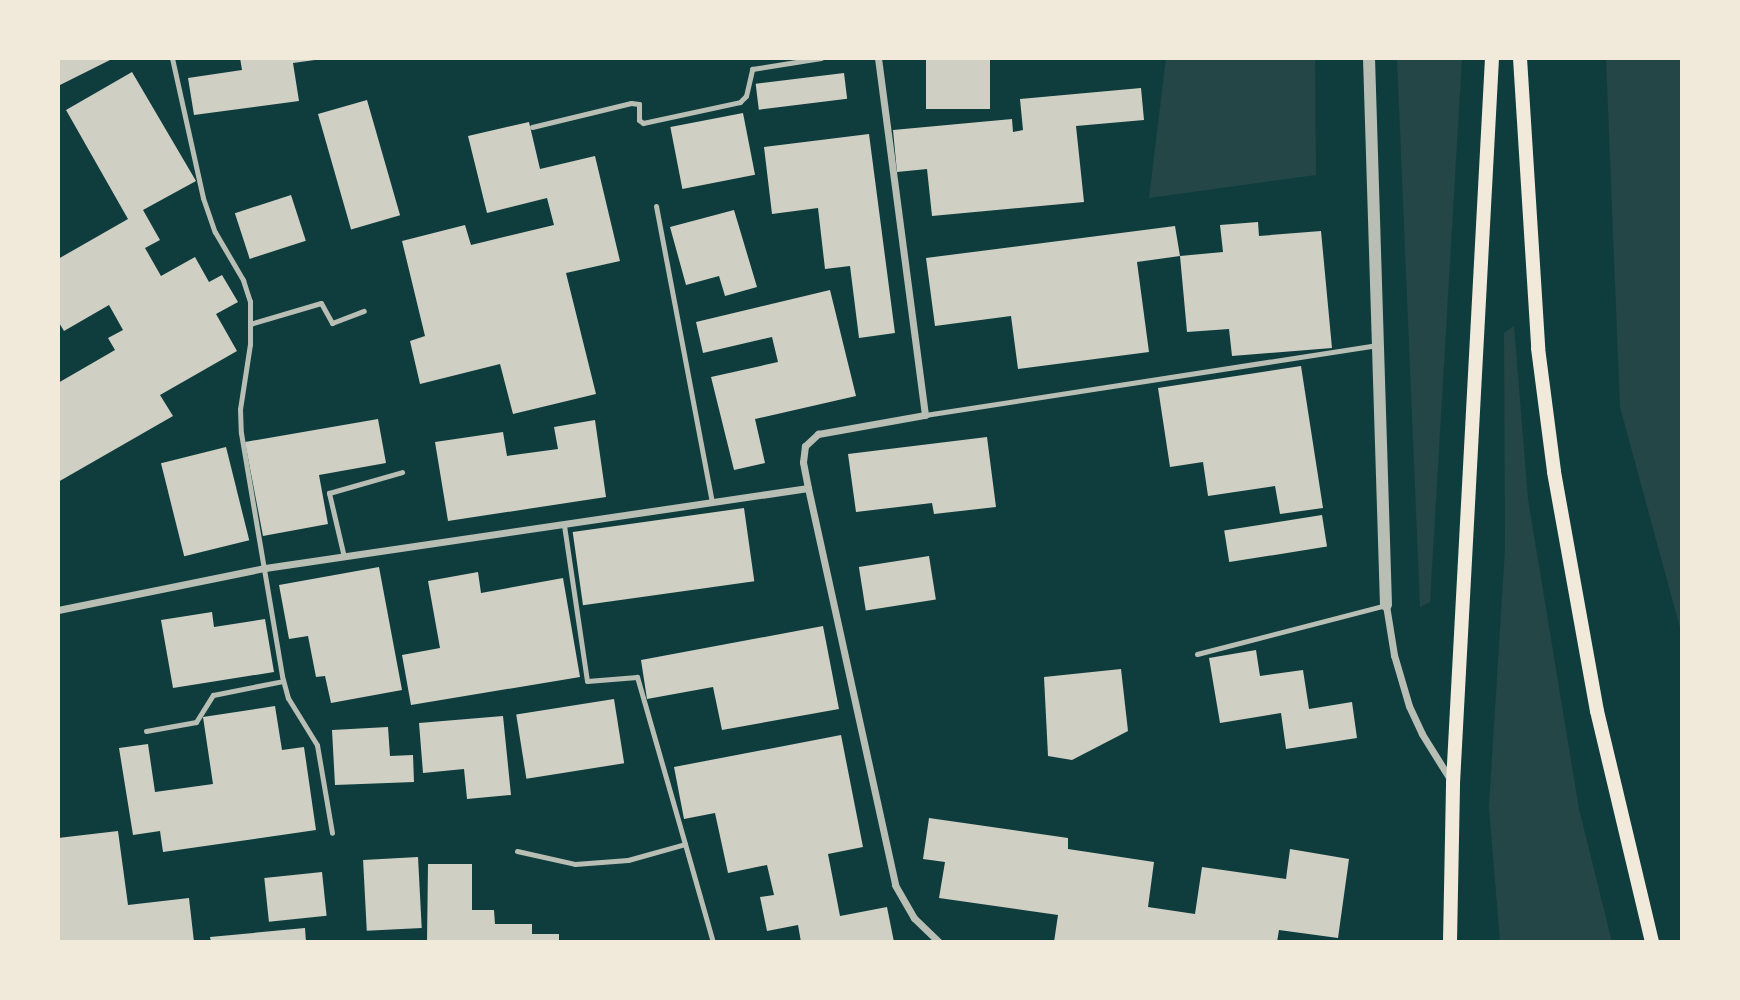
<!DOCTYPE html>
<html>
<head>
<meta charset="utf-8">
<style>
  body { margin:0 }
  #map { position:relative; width:1740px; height:1000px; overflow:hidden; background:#0f3d3e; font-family:Literata,serif }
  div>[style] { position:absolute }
  .green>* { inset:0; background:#244646 }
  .building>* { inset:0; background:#cfcfc3; transform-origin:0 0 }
  .service>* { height:5px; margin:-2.5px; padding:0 2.5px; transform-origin:2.5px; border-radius:2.5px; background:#b8beb3 }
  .minor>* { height:7px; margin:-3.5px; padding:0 3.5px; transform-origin:3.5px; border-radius:3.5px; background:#b8beb3 }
  .tertiary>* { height:12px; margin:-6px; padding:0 6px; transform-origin:6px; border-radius:6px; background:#b8beb3 }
  .secondary>* { height:14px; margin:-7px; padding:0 7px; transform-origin:7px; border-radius:7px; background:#f1e9da }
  span { translate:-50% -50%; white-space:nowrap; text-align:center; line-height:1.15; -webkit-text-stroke:6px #f1e9da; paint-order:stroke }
  .frame { position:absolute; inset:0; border:60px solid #f1e9da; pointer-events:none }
</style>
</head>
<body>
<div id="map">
  <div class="green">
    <div style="clip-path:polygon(1166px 58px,1315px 58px,1316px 175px,1149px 198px)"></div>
    <div style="clip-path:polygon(1397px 58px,1462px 58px,1430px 602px,1420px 607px)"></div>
    <div style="clip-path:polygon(1606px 58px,1682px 58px,1682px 635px,1620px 407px)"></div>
    <div style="clip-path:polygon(1514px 326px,1528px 499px,1579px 809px,1612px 942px,1500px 942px,1489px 807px,1505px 549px,1504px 333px)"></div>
  </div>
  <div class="building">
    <div style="clip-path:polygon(58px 58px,114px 58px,58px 86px)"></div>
    <div style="clip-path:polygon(240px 58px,322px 58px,322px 59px,293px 63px,299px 101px,194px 115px,188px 78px,242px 70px)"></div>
    <div style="left:926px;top:58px;width:64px;height:51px"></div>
    <div style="clip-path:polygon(132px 72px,196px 181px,143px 210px,160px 240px,145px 248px,161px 276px,195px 257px,209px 282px,222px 275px,238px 302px,216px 314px,237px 351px,160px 395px,173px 416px,58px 482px,58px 383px,115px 350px,108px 338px,123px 330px,109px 305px,64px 331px,58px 321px,58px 259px,128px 219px,66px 110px)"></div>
    <div style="left:844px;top:73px;width:26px;height:89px;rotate:83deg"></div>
    <div style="clip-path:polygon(1141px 88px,1144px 120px,1076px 126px,1084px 202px,932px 216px,927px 169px,897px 172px,893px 130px,1012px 119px,1013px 132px,1023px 130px,1020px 99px)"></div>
    <div style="left:367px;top:100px;width:120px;height:51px;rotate:74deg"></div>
    <div style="left:743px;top:113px;width:63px;height:74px;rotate:79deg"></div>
    <div style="clip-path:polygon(529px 122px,540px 169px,595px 156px,620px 261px,566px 273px,596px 394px,513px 414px,500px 364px,420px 384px,410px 341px,425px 336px,402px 241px,465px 225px,471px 245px,554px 225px,547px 198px,487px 213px,468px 136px)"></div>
    <div style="clip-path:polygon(869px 134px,895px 333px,859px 338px,850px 266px,825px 269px,818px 208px,772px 214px,764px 147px)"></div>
    <div style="left:291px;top:195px;width:48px;height:59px;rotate:72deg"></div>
    <div style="clip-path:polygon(734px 210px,757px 287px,725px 296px,719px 276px,686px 285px,670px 227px)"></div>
    <div style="clip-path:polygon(1258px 222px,1259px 236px,1321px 231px,1332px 348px,1232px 356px,1229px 329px,1187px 332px,1180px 256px,1223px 252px,1220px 225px)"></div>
    <div style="clip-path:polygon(1175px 226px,1180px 256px,1137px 262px,1149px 352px,1018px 369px,1011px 316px,935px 326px,926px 258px)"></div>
    <div style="clip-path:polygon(830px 290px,856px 396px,755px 419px,765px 463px,734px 470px,711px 377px,778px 362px,772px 337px,703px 353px,696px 322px)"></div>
    <div style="clip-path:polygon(1301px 366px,1323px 508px,1280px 514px,1275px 486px,1208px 496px,1203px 462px,1170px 467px,1158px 388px)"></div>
    <div style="clip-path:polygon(378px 419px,386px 463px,319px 475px,328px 524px,263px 536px,245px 442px)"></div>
    <div style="clip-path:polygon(595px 420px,606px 497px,448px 521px,435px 442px,503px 432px,507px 456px,558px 449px,554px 427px)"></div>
    <div style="clip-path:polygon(987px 437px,996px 507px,934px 514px,932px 503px,856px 512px,848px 454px)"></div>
    <div style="left:226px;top:447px;width:96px;height:67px;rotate:76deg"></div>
    <div style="left:744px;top:508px;width:74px;height:173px;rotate:82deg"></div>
    <div style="left:1322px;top:515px;width:32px;height:99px;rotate:81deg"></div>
    <div style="left:929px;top:556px;width:44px;height:71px;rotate:81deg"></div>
    <div style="clip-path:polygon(379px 567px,402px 690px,331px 703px,325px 676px,316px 677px,308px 636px,289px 639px,279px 585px)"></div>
    <div style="clip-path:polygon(478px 572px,481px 593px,563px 578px,580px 677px,411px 705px,402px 655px,440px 648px,428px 581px)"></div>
    <div style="clip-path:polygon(212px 612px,214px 627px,265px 619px,274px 672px,173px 688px,161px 620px)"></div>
    <div style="clip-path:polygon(823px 626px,839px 709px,722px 730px,713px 687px,647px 699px,641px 660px)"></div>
    <div style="clip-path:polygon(1256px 650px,1260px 676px,1303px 670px,1309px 709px,1352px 702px,1357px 738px,1286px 749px,1281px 713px,1220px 723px,1209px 658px)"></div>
    <div style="clip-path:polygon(1121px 669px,1128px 731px,1072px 760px,1048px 756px,1044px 677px)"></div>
    <div style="left:614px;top:699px;width:65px;height:99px;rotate:81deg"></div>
    <div style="clip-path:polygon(275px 706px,282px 750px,304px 747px,316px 830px,163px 852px,160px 831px,133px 835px,119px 748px,148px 744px,155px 792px,213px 784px,203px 717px)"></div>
    <div style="clip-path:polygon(503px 716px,511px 795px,467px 799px,464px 769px,423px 773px,419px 723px)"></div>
    <div style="clip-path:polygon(388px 727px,390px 756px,413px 755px,414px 782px,335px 785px,332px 730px)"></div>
    <div style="clip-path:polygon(841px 735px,863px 847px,828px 854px,840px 916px,887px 907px,894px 942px,801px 942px,798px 925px,767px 931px,760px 897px,774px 895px,767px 865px,728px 873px,715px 813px,684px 819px,674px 767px)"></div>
    <div style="clip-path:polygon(929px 818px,1068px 838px,1068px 849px,1154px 862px,1148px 907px,1195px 914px,1202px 867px,1286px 879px,1290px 849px,1349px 859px,1338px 938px,1279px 930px,1277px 942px,1054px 942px,1058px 915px,939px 898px,945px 862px,923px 859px)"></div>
    <div style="clip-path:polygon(118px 831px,128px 905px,189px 898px,194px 942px,58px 942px,58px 838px)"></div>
    <div style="left:418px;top:857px;width:71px;height:55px;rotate:87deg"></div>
    <div style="clip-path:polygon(428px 864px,472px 864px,472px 910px,494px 910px,495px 924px,532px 924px,532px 934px,559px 934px,559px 942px,427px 942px)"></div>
    <div style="left:322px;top:872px;width:44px;height:58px;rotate:84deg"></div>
    <div style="clip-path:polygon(305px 928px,306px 942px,211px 942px,210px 937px)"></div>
  </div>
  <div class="service">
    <div style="left:172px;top:58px;width:143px;rotate:77.5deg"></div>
    <div style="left:203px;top:198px;width:36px;rotate:71deg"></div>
    <div style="left:215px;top:232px;width:56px;rotate:59.7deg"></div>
    <div style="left:243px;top:280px;width:22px;rotate:72deg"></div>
    <div style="left:250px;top:301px;width:43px;rotate:90deg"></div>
    <div style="left:250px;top:344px;width:66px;rotate:98.7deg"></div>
    <div style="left:240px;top:409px;width:24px;rotate:88deg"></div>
    <div style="left:241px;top:433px;width:246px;rotate:80.4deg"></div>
    <div style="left:282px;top:676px;width:23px;rotate:75deg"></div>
    <div style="left:288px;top:698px;width:55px;rotate:58.3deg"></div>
    <div style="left:317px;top:745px;width:89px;rotate:80.3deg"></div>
    <div style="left:532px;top:127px;width:102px;rotate:-13.6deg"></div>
    <div style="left:631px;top:103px;width:8px;rotate:7deg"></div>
    <div style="left:639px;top:104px;width:16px;rotate:90deg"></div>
    <div style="left:639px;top:120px;width:5px;rotate:37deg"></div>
    <div style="left:643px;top:123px;width:99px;rotate:-12.2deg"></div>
    <div style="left:740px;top:102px;width:8px;rotate:-45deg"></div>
    <div style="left:746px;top:96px;width:28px;rotate:-77deg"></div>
    <div style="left:752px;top:69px;width:70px;rotate:-9.1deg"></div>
    <div style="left:656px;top:206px;width:301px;rotate:79.3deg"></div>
    <div style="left:250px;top:324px;width:74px;rotate:-16.5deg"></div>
    <div style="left:321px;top:303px;width:23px;rotate:61deg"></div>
    <div style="left:332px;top:323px;width:34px;rotate:-21deg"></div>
    <div style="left:925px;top:415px;width:458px;rotate:-8.8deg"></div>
    <div style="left:344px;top:557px;width:66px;rotate:-103.2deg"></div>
    <div style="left:329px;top:493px;width:76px;rotate:-16deg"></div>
    <div style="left:1197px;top:654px;width:195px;rotate:-14.5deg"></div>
    <div style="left:146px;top:731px;width:51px;rotate:-10.2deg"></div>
    <div style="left:196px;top:722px;width:32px;rotate:-58deg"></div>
    <div style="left:213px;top:695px;width:71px;rotate:-11.3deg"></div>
    <div style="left:685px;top:844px;width:102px;rotate:74.1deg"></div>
    <div style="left:517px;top:851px;width:59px;rotate:12.6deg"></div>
    <div style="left:575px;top:864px;width:53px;rotate:-4.3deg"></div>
    <div style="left:628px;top:860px;width:59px;rotate:-15.7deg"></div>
    <div style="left:685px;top:844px;width:174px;rotate:-106deg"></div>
    <div style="left:637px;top:677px;width:50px;rotate:175.4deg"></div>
    <div style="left:587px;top:681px;width:158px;rotate:-98.4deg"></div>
  </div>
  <div class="minor">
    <div style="left:808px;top:488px;width:406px;rotate:77.6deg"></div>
    <div style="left:895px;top:885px;width:38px;rotate:60deg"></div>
    <div style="left:914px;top:918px;width:35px;rotate:44deg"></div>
    <div style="left:1386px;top:605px;width:51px;rotate:80.9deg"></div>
    <div style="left:1394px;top:655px;width:53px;rotate:73.6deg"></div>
    <div style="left:1409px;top:706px;width:31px;rotate:65deg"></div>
    <div style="left:1422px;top:734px;width:53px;rotate:58.1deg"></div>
    <div style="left:58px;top:610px;width:211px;rotate:-11.5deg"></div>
    <div style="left:265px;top:568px;width:549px;rotate:-8.38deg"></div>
    <div style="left:808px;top:488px;width:26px;rotate:-101deg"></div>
    <div style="left:803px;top:462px;width:16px;rotate:-83deg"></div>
    <div style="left:805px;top:446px;width:18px;rotate:-43deg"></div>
    <div style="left:818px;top:434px;width:109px;rotate:-10.1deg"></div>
    <div style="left:925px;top:415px;width:360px;rotate:-97.5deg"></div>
  </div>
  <div class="tertiary">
    <div style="left:1369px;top:58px;width:547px;rotate:88.22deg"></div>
  </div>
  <div class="secondary">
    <div style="left:1520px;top:58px;width:291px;rotate:86.4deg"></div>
    <div style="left:1538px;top:348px;width:125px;rotate:82.6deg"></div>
    <div style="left:1554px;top:472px;width:243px;rotate:79.8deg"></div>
    <div style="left:1597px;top:711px;width:237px;rotate:76.6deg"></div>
    <div style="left:1450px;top:942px;width:159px;rotate:-88.9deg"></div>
    <div style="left:1453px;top:783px;width:726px;rotate:-86.92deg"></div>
  </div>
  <div class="frame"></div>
</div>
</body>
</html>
